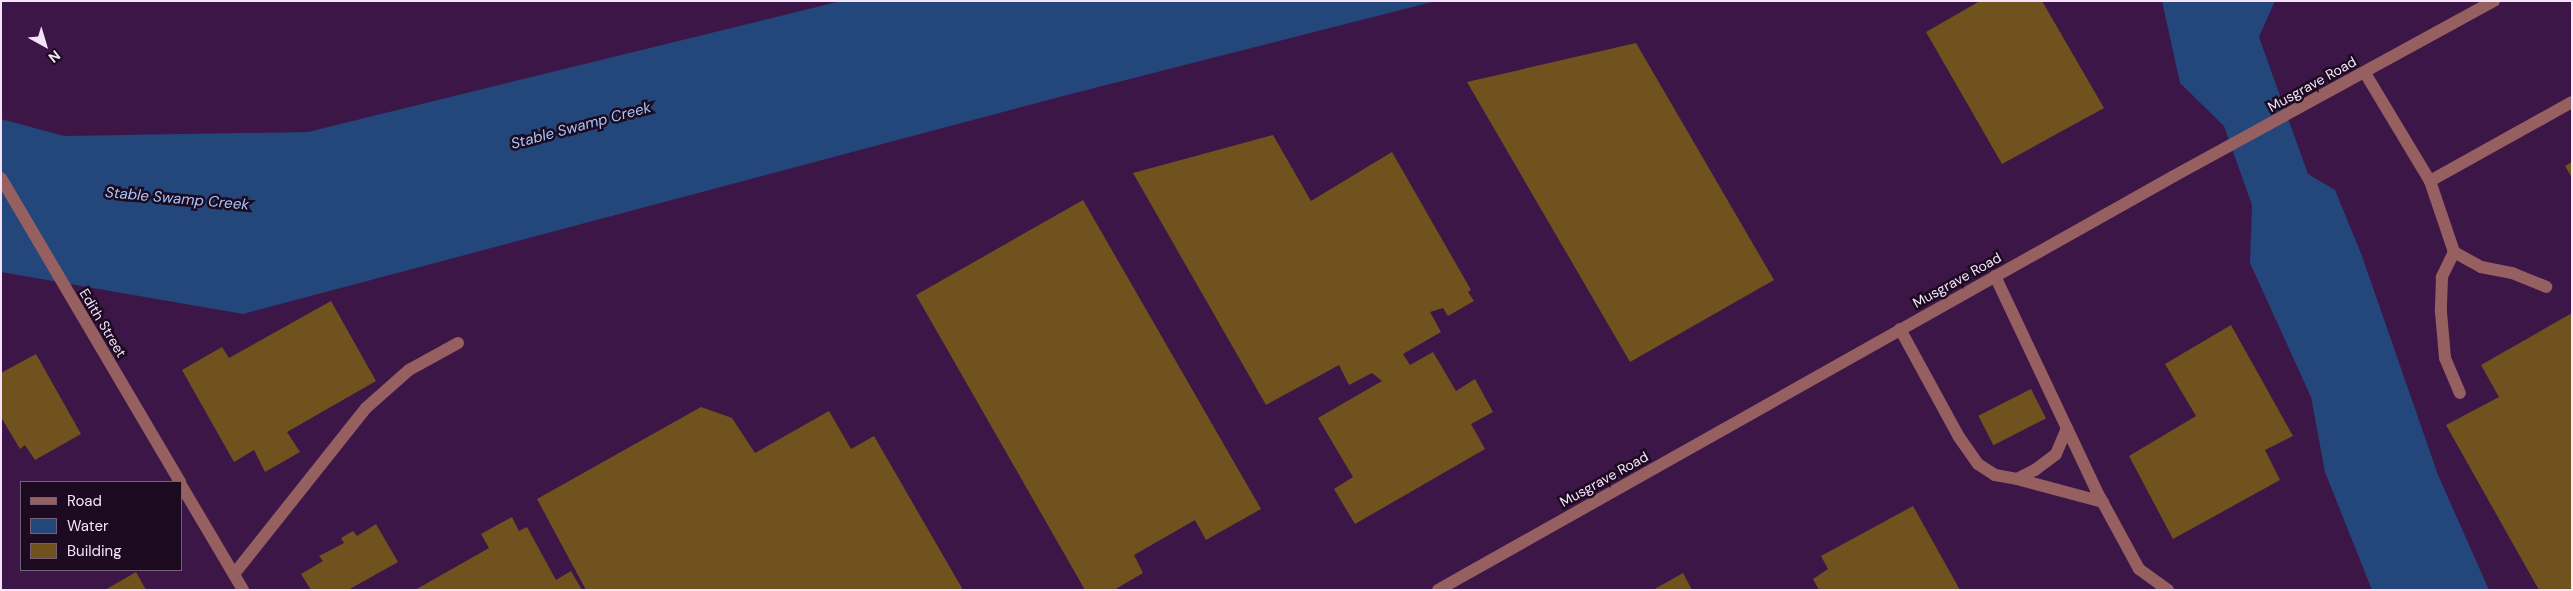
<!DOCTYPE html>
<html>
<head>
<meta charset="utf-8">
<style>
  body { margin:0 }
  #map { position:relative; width:2573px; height:591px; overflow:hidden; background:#3d1648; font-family:"DM Sans",sans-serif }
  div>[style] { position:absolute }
  .water>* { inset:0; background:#23467b }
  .building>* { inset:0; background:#6f521d; transform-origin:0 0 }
  .minor>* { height:12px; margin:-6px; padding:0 6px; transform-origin:6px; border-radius:6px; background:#965f60 }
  span { translate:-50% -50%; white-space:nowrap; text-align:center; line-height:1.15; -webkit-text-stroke:5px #1c0b20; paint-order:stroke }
  .street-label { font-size:14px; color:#f6e2fb }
  .water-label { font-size:15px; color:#a6c6f7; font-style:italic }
  .frame { position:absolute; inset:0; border:2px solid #f6e2fb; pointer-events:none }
  .legend { position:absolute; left:20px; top:481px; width:162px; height:90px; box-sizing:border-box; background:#1c0b20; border:1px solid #736178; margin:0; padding:6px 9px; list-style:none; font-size:15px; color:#f6e2fb }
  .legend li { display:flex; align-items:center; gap:10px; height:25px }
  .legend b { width:25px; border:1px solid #736178 }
  .north { position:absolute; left:20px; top:20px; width:50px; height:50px; -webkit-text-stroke:4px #1c0b20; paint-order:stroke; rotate:141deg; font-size:14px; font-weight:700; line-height:20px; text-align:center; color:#f6e2fb }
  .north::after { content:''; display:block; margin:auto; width:18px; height:22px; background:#f6e2fb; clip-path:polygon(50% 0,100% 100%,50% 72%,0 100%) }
</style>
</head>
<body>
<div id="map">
  <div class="water">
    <div style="clip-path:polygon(841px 1px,1436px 1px,1067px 95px,243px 314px,1px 272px,1px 119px,64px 136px,308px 132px)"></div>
    <div style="clip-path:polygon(2162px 1px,2275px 1px,2259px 37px,2308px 174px,2335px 190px,2362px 256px,2438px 475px,2489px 590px,2372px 590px,2325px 472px,2311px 397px,2250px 263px,2252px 205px,2224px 126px,2180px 83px)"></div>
  </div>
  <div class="building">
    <div style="clip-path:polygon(1980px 1px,2042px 1px,2104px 108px,2002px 164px,1926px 32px)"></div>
    <div style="clip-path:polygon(1636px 43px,1774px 280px,1630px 362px,1467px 82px)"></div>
    <div style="clip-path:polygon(1273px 135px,1311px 201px,1392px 152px,1471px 290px,1468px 292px,1474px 301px,1448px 316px,1443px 308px,1430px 312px,1441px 332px,1403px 354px,1410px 365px,1433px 352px,1456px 391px,1475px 379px,1493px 412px,1471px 424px,1485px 449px,1355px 524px,1334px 489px,1353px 477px,1318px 418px,1382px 381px,1372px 373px,1349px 385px,1339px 365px,1266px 405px,1133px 173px)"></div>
    <div style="clip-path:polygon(2572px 162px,2572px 178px,2565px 166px)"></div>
    <div style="clip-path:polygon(1083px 200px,1261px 509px,1206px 540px,1195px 520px,1134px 555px,1143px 573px,1114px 590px,1085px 590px,916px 295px)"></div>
    <div style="clip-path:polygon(331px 301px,376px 381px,287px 432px,300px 452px,265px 472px,254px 450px,234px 462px,182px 370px,222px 347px,229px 358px)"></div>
    <div style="clip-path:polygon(2572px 313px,2572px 590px,2539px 590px,2446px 425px,2499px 397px,2481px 365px)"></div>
    <div style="clip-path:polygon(2231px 325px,2293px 436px,2265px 450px,2280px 480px,2173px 539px,2129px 456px,2196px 416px,2165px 364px)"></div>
    <div style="clip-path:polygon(36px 354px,81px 434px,35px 460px,25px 445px,20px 449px,1px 417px,1px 373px)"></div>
    <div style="left:2031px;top:389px;width:33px;height:59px;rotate:63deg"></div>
    <div style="clip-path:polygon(701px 407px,732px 418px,755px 453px,829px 411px,851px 449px,874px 436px,963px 590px,586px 590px,537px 499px)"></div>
    <div style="clip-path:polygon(1913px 506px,1960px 590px,1819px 590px,1813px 579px,1828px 569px,1821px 556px)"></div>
    <div style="clip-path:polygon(512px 517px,519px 531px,527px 527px,556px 580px,571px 571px,582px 590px,415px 590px,489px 548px,481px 534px)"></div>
    <div style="clip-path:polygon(376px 524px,398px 562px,348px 590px,311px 590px,301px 574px,323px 561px,319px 556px,344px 543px,341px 538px,353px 531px,357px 536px)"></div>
    <div style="clip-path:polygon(136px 572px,146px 590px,105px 590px)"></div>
    <div style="clip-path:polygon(1683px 573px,1692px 590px,1653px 590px)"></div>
  </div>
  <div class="minor">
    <div style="left:2365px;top:73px;width:126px;rotate:59deg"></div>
    <div style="left:2430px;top:181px;width:162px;rotate:-29.1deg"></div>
    <div style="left:1px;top:178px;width:353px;rotate:59.5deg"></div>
    <div style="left:2430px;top:181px;width:75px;rotate:71.3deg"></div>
    <div style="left:2454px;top:252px;width:31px;rotate:29deg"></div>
    <div style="left:2481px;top:267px;width:32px;rotate:11deg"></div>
    <div style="left:2512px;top:273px;width:37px;rotate:22deg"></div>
    <div style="left:2454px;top:252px;width:28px;rotate:116deg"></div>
    <div style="left:2442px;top:277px;width:35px;rotate:92deg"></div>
    <div style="left:2441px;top:312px;width:46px;rotate:85deg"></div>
    <div style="left:2445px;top:358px;width:38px;rotate:67deg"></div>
    <div style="left:1995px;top:276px;width:237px;rotate:64.7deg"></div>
    <div style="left:2096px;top:490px;width:90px;rotate:61.4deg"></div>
    <div style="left:2139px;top:569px;width:36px;rotate:36deg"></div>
    <div style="left:1900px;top:329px;width:123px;rotate:61.4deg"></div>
    <div style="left:1959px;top:437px;width:33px;rotate:55deg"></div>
    <div style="left:1978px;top:464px;width:20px;rotate:33deg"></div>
    <div style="left:1995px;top:475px;width:22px;rotate:10deg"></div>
    <div style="left:2017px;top:479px;width:20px;rotate:-27deg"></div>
    <div style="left:2035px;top:470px;width:26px;rotate:-37deg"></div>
    <div style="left:2056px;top:454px;width:28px;rotate:-67deg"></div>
    <div style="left:2017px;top:479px;width:89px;rotate:15deg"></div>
    <div style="left:181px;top:485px;width:122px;rotate:59.4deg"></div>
    <div style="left:234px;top:574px;width:212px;rotate:-51.5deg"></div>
    <div style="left:366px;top:408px;width:57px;rotate:-41.5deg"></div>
    <div style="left:409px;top:370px;width:56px;rotate:-28.9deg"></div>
    <div style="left:1438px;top:590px;width:844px;rotate:-29.36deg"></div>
    <div style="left:2174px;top:176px;width:365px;rotate:-28.7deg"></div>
  </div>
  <div class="street-label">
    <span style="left:2312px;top:84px;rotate:-29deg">Musgrave Road</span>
    <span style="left:1957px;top:280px;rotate:-29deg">Musgrave Road</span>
    <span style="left:103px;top:323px;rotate:59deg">Edith Street</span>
    <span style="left:1604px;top:479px;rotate:-29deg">Musgrave Road</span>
  </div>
  <div class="water-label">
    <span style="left:581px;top:126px;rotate:-15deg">Stable Swamp Creek</span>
    <span style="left:177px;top:199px;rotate:5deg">Stable Swamp Creek</span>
  </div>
  <div class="frame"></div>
  <ul class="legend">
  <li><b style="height:6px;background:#965f60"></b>Road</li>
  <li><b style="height:14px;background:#23467b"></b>Water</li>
  <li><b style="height:14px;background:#6f521d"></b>Building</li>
  </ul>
  <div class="north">N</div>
</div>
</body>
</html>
